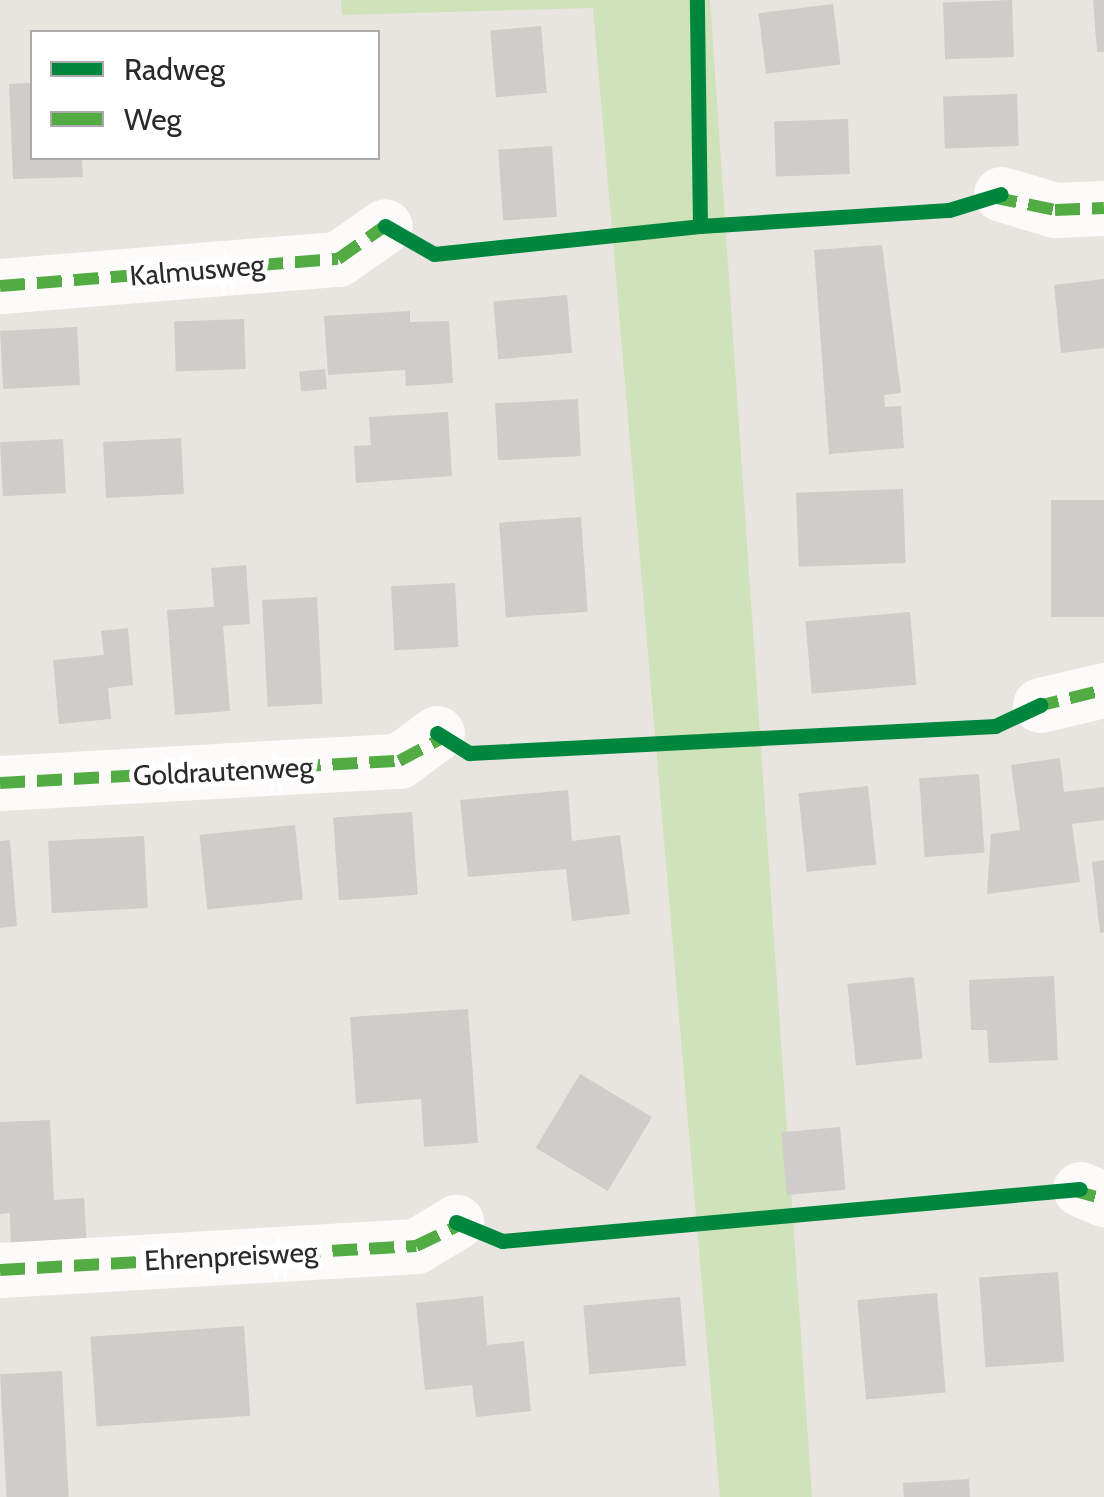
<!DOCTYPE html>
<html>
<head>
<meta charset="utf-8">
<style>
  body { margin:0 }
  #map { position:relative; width:1104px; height:1497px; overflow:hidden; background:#e8e4e0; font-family:Cabin,sans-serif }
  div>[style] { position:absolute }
  .green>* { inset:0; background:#cfe2ba }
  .building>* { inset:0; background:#cfccc9; transform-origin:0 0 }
  .minor>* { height:55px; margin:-27.5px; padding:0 27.5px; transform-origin:27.5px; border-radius:27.5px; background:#fcfbfa }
  .quiet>* { height:12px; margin-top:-6px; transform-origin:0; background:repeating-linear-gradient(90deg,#53ab44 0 25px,transparent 0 37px) }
  .cycleway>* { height:15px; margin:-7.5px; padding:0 7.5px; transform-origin:7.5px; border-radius:7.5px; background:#00873e }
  span { translate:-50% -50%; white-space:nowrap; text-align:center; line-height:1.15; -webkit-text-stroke:10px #fff; paint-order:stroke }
  .street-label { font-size:28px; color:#2a2a2a }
  .legend { position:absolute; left:30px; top:30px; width:350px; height:130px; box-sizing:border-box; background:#fff; border:2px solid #aaa; margin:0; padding:12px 18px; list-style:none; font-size:30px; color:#2a2a2a }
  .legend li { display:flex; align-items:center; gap:20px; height:50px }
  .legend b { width:50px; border:2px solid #aaa }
</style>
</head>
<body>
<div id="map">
  <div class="green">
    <div style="clip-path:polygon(341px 0,710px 0,812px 1497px,720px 1497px,593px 8px,342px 15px)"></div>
  </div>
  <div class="building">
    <div style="left:1012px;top:0;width:57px;height:69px;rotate:88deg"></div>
    <div style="clip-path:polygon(1093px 0,1104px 0,1104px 52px,1097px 52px)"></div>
    <div style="left:833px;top:4px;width:61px;height:75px;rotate:83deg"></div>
    <div style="left:541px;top:26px;width:67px;height:51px;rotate:85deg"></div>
    <div style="clip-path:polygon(32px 83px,32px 158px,82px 158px,83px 177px,13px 179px,9px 84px)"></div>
    <div style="left:1017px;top:94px;width:52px;height:74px;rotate:88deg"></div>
    <div style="left:848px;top:119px;width:55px;height:74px;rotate:88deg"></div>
    <div style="left:552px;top:146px;width:71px;height:54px;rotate:86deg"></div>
    <div style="clip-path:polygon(882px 245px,901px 393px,884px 395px,885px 407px,901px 406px,904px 448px,829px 454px,814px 250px)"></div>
    <div style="clip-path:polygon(1104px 279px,1104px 348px,1061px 353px,1054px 285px)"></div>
    <div style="left:567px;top:295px;width:58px;height:74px;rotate:85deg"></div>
    <div style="clip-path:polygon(410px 311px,410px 322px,449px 321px,453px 383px,406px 386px,405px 370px,328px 375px,324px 316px)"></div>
    <div style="left:244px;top:319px;width:50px;height:70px;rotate:88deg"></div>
    <div style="left:77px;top:327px;width:58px;height:77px;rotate:87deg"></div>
    <div style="left:325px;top:369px;width:20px;height:26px;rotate:84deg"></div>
    <div style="left:578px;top:399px;width:57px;height:83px;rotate:87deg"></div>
    <div style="clip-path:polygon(448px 412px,452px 476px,356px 483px,354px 446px,371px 445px,369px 417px)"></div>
    <div style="left:181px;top:438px;width:56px;height:78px;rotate:87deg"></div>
    <div style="left:63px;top:439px;width:54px;height:63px;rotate:87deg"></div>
    <div style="left:903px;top:489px;width:74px;height:107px;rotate:88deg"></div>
    <div style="left:1104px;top:500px;width:117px;height:53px;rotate:90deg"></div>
    <div style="left:581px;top:517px;width:95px;height:82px;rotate:86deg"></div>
    <div style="clip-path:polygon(246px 565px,250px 624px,223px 626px,230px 711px,175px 715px,167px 610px,214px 607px,211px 568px)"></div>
    <div style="left:455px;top:583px;width:64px;height:64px;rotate:87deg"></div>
    <div style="left:317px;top:597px;width:107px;height:55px;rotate:87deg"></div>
    <div style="left:910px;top:612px;width:73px;height:105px;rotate:85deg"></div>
    <div style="clip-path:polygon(128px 628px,133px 685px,108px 688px,111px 719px,59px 724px,53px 660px,104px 655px,101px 631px)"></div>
    <div style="clip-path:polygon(1060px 758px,1064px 792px,1104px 787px,1104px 820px,1072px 824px,1080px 882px,987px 894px,991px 834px,1020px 830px,1011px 765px)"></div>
    <div style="left:979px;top:774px;width:79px;height:60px;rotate:86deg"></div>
    <div style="left:868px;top:786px;width:79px;height:70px;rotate:84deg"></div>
    <div style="clip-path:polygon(568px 790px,572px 841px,620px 835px,630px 914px,572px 921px,566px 869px,468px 877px,460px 800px)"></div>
    <div style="left:412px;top:812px;width:83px;height:79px;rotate:86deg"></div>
    <div style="left:295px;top:825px;width:75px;height:96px;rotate:84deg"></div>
    <div style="left:144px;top:836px;width:72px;height:96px;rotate:87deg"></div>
    <div style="clip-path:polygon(10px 840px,17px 926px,0 928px,0 841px)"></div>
    <div style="clip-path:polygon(1104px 860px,1104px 932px,1100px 933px,1092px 862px)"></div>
    <div style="clip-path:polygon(1054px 976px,1058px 1060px,989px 1063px,987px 1030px,971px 1030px,969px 980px)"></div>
    <div style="left:914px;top:977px;width:82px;height:67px;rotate:84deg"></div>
    <div style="clip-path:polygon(468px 1009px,478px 1143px,424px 1147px,421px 1099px,356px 1104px,350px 1017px)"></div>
    <div style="left:580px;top:1074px;width:84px;height:86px;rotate:31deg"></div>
    <div style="clip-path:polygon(50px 1120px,54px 1200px,84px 1198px,87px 1250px,11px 1254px,10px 1213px,0 1214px,0 1122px)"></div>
    <div style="left:840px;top:1127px;width:63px;height:59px;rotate:85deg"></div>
    <div style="left:1058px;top:1272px;width:90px;height:79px;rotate:86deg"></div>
    <div style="left:937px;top:1293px;width:100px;height:80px;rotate:85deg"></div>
    <div style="clip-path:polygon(483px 1296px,487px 1345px,524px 1341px,531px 1411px,476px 1417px,472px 1385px,425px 1390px,416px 1303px)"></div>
    <div style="left:680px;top:1297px;width:69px;height:97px;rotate:85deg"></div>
    <div style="left:244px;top:1326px;width:90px;height:154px;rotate:86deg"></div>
    <div style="left:62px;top:1371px;width:126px;height:62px;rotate:87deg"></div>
    <div style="clip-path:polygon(969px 1479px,970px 1497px,904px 1497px,903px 1483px)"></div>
  </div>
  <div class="minor">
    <div style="left:1001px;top:194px;width:56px;rotate:16.5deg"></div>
    <div style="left:1055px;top:210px;width:49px;rotate:-2.3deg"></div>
    <div style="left:0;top:286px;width:339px;rotate:-4.6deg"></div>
    <div style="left:338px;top:259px;width:57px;rotate:-35.1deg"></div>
    <div style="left:1040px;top:705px;width:66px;rotate:-13.2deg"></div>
    <div style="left:0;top:783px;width:400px;rotate:-3.2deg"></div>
    <div style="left:399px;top:761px;width:47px;rotate:-36.4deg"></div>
    <div style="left:1080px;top:1189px;width:26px;rotate:23deg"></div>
    <div style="left:0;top:1270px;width:417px;rotate:-3.3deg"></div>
    <div style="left:416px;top:1246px;width:47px;rotate:-31deg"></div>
  </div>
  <div class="quiet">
    <div style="left:992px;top:197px;width:64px;rotate:11.7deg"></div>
    <div style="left:1055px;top:210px;width:49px;rotate:-2.3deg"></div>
    <div style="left:0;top:286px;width:339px;rotate:-4.6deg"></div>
    <div style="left:338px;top:259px;width:57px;rotate:-35.1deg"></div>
    <div style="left:385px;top:226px;width:8px;rotate:30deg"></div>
    <div style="left:1034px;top:707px;width:72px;rotate:-13.7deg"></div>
    <div style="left:0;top:783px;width:400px;rotate:-3.2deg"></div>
    <div style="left:399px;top:761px;width:51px;rotate:-28.1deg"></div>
    <div style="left:1071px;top:1190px;width:34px;rotate:15deg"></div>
    <div style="left:0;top:1270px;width:417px;rotate:-3.3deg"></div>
    <div style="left:416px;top:1246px;width:51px;rotate:-25.6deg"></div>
  </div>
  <div class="cycleway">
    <div style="left:385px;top:226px;width:56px;rotate:29.7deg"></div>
    <div style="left:434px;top:254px;width:267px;rotate:-6deg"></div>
    <div style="left:700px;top:226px;width:226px;rotate:-90.8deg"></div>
    <div style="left:700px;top:226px;width:250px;rotate:-3.7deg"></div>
    <div style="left:949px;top:210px;width:54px;rotate:-17.1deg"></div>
    <div style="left:437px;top:733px;width:38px;rotate:32deg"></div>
    <div style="left:469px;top:753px;width:527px;rotate:-2.94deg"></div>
    <div style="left:995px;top:726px;width:50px;rotate:-25deg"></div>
    <div style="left:456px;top:1222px;width:50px;rotate:22.4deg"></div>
    <div style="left:502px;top:1241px;width:580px;rotate:-5.14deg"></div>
  </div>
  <div class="street-label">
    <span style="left:197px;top:270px;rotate:-5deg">Kalmusweg</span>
    <span style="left:223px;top:771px;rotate:-3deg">Goldrautenweg</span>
    <span style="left:231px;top:1256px;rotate:-3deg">Ehrenpreisweg</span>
  </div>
  <ul class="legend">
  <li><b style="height:12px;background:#00873e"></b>Radweg</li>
  <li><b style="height:12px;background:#53ab44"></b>Weg</li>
  </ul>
</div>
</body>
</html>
